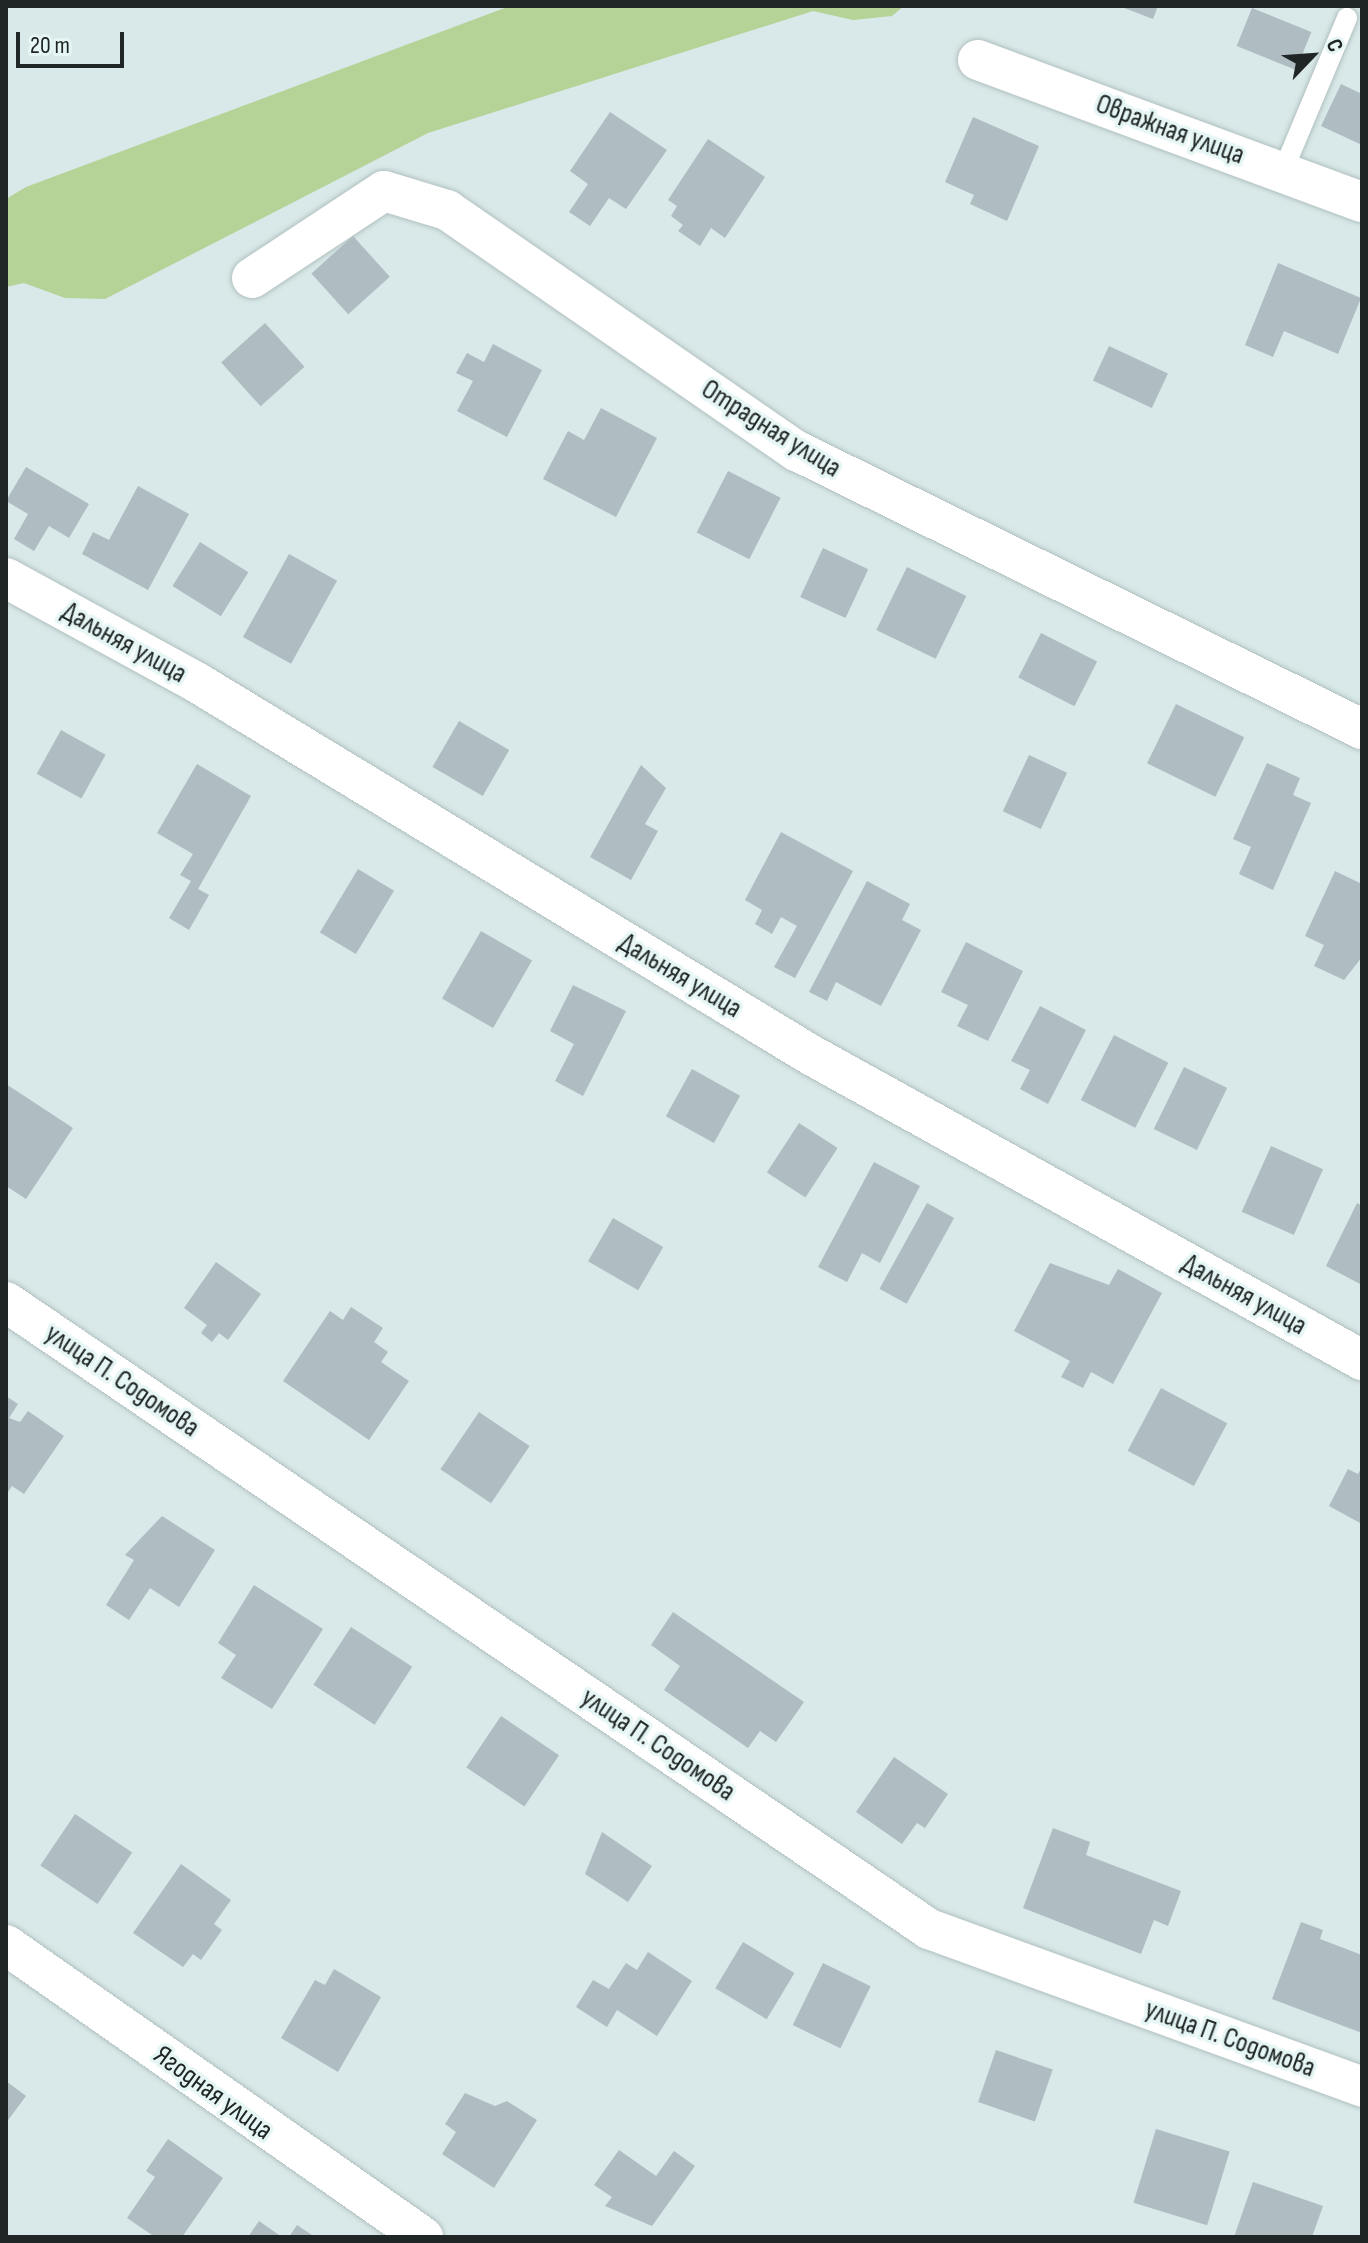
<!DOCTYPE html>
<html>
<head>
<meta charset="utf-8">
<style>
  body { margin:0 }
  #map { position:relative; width:1368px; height:2243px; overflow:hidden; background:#d9e8e8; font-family:"Sofia Sans Condensed",sans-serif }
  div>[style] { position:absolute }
  .green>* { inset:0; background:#b5d397 }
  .building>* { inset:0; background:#afbcc2; transform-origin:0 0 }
  .roads { filter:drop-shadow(0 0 2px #b0c0bf) drop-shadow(0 0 2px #b0c0bf) }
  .lane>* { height:20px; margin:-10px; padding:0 10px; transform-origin:10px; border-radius:10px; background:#fff }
  .street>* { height:40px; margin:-20px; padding:0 20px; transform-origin:20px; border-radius:20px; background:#fff }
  span { translate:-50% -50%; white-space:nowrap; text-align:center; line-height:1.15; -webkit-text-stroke:7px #e6f6f5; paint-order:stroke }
  .street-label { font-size:28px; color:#202626 }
  .frame { position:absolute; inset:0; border:8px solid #202626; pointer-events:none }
  .north { position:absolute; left:1272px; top:16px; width:80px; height:80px; -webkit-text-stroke:6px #e6f6f5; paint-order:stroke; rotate:65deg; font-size:22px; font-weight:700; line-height:32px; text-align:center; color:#202626 }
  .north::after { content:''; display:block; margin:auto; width:28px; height:36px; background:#202626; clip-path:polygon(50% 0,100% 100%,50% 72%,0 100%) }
  .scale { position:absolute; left:16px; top:32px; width:108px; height:36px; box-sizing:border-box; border:4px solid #202626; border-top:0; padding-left:10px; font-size:24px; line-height:28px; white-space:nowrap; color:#202626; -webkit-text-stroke:6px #e6f6f5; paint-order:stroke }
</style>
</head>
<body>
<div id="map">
  <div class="green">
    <div style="clip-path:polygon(510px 6px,904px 6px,892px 16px,853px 20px,813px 11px,428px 133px,105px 299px,65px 298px,24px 283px,6px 287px,6px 199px,26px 187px)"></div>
  </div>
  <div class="building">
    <div style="clip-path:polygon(1119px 6px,1158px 6px,1153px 19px)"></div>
    <div style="left:1252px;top:8px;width:64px;height:41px;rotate:22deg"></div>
    <div style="clip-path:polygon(1341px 84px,1362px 94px,1362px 145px,1321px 126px)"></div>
    <div style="clip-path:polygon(610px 112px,667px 150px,626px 209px,609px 198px,590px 226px,569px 212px,588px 184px,570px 171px)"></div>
    <div style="clip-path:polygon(973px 117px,1039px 146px,1007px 221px,970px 204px,974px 195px,945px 182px)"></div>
    <div style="clip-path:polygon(708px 139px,765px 177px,725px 238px,711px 228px,700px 246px,678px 231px,683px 225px,671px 216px,677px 206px,668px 200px)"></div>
    <div style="left:353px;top:236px;width:55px;height:56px;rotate:48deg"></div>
    <div style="clip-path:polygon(1278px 263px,1361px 298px,1338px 354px,1284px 331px,1273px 357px,1245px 345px)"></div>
    <div style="left:265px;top:323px;width:59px;height:59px;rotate:48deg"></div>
    <div style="clip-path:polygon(493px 344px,542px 370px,507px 437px,457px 411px,473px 381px,456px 373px,467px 353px,484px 362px)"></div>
    <div style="left:1109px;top:346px;width:65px;height:38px;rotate:25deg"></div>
    <div style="clip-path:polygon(601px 408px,657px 438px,616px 517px,543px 479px,568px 431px,584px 440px)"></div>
    <div style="clip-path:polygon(26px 467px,89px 504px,69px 538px,49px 526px,34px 551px,14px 539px,28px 514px,6px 501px)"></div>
    <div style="left:728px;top:471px;width:59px;height:69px;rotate:27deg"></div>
    <div style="clip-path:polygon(138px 486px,189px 514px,148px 590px,82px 554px,93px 532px,109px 540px)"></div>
    <div style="left:200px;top:542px;width:57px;height:52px;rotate:32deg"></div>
    <div style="left:823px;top:548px;width:50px;height:54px;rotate:25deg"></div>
    <div style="left:289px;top:554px;width:55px;height:95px;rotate:29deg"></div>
    <div style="left:907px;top:567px;width:66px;height:70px;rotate:26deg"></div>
    <div style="left:1041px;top:633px;width:63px;height:50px;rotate:27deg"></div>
    <div style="left:1176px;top:704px;width:76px;height:66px;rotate:26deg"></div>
    <div style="left:459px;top:721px;width:58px;height:53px;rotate:30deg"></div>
    <div style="left:61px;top:730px;width:51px;height:50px;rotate:29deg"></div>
    <div style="left:1029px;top:755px;width:42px;height:62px;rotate:25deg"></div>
    <div style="clip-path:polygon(1267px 763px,1300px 778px,1293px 795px,1311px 803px,1273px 890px,1239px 874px,1251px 847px,1233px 839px)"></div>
    <div style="clip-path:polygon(197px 764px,251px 796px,198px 889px,209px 895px,189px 930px,169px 918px,191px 881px,180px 875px,193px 854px,157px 833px)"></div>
    <div style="clip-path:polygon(641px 765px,666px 788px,645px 824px,658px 831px,631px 880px,590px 857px)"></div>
    <div style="clip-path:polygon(781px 832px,853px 871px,795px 978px,774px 967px,797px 926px,781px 917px,772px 934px,755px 924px,762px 910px,745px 900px)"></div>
    <div style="left:358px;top:869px;width:42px;height:74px;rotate:31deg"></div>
    <div style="clip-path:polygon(1335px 871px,1362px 884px,1362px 957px,1344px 980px,1314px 966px,1324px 945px,1305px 936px)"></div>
    <div style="clip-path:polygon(867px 881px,910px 904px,902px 920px,921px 930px,881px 1006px,836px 982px,827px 1001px,809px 992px)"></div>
    <div style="left:481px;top:931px;width:59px;height:78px;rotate:30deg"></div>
    <div style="clip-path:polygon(966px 942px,1023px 971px,988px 1041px,957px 1026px,968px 1005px,941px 992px)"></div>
    <div style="clip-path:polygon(573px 985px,626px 1011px,583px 1096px,555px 1081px,574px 1044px,550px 1031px)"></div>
    <div style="clip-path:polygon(1040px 1006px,1086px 1030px,1048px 1104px,1020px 1089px,1030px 1070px,1011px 1061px)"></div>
    <div style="left:1114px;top:1035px;width:61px;height:73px;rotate:27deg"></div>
    <div style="left:1184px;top:1067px;width:48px;height:69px;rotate:26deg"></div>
    <div style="left:692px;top:1069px;width:55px;height:54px;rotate:29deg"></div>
    <div style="clip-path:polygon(6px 1084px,73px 1128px,26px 1199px,6px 1186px)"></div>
    <div style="left:799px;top:1123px;width:46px;height:59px;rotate:33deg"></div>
    <div style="left:1271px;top:1146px;width:57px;height:72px;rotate:24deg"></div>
    <div style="clip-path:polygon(874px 1162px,920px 1186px,880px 1263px,862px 1253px,847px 1282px,818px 1267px)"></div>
    <div style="left:927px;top:1203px;width:31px;height:98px;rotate:29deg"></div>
    <div style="clip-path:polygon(1357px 1203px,1362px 1206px,1362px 1285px,1326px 1266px)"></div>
    <div style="left:613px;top:1218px;width:58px;height:50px;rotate:30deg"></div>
    <div style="clip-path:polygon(216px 1262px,261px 1294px,228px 1340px,219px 1333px,212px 1342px,201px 1333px,207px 1325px,184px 1308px)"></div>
    <div style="clip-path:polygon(1050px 1263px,1109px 1285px,1118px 1269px,1162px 1293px,1113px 1384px,1091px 1372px,1083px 1388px,1061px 1377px,1070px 1361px,1014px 1331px)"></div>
    <div style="clip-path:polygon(351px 1307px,383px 1328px,374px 1342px,388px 1352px,381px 1362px,409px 1381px,369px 1440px,283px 1381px,330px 1311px,343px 1320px)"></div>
    <div style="left:1161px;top:1388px;width:75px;height:71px;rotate:28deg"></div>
    <div style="clip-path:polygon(6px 1396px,18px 1404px,9px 1418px,20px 1422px,28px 1411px,64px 1436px,24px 1494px,12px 1486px,6px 1495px)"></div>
    <div style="left:479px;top:1412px;width:61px;height:69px;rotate:34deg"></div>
    <div style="clip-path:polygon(1362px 1467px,1362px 1524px,1329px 1506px,1348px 1469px,1358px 1474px)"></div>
    <div style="clip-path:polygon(162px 1516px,215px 1550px,179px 1607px,150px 1588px,129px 1620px,106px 1605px,134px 1560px,125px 1555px)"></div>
    <div style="clip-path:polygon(254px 1585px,323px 1629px,272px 1709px,221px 1678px,236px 1655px,218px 1643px)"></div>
    <div style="clip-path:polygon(673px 1612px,804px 1702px,776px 1742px,760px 1731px,748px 1748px,664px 1690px,680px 1666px,651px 1645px)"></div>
    <div style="left:351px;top:1627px;width:73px;height:69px;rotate:33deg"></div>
    <div style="left:501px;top:1716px;width:70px;height:62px;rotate:34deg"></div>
    <div style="clip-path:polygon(894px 1757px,948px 1794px,925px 1828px,917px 1823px,902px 1844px,856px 1812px)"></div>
    <div style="left:75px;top:1814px;width:69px;height:62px;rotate:34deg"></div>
    <div style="clip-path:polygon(1053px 1828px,1090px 1842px,1086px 1855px,1181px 1891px,1168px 1926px,1154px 1920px,1141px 1954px,1023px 1908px)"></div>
    <div style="clip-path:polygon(602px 1832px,652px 1866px,628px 1902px,585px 1874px)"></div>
    <div style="clip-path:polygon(181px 1864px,231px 1900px,214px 1924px,222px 1930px,201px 1960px,193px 1954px,183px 1967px,133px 1933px)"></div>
    <div style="clip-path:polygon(1301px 1922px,1323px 1930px,1320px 1939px,1362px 1955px,1362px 2033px,1272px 1999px)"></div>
    <div style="left:743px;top:1942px;width:60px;height:54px;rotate:31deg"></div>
    <div style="clip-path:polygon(648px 1952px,692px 1981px,657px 2036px,617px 2010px,607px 2027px,576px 2007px,593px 1980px,609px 1989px,626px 1963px,637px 1970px)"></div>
    <div style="left:823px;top:1963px;width:53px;height:69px;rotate:26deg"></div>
    <div style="clip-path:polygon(334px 1969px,381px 1997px,338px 2072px,281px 2038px,315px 1980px,325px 1985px)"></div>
    <div style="left:996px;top:2050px;width:60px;height:55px;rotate:19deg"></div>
    <div style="clip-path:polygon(6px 2081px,26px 2096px,6px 2123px)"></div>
    <div style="clip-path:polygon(465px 2093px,495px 2106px,507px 2101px,537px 2120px,494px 2188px,442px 2154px,456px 2132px,445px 2124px)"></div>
    <div style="left:1156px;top:2129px;width:77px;height:77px;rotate:17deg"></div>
    <div style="clip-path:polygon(168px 2139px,223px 2178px,182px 2237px,155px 2237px,127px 2218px,155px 2177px,146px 2171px)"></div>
    <div style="clip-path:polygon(619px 2150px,656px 2176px,674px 2151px,695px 2166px,652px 2226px,605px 2206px,612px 2197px,594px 2185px)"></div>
    <div style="clip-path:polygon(1253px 2182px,1323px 2206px,1312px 2237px,1234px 2237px)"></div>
    <div style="clip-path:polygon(259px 2221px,282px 2237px,248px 2237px)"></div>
    <div style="clip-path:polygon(297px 2225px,315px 2237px,289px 2237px)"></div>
  </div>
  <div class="roads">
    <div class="lane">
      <div style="left:1283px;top:171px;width:166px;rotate:-67.3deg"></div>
    </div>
    <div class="street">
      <div style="left:978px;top:60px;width:409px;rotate:20.3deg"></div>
      <div style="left:252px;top:278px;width:158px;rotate:-33.4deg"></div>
      <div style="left:384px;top:191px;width:66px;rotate:16.8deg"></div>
      <div style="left:447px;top:210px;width:425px;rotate:34.6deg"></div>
      <div style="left:797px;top:451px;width:630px;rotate:26.2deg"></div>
      <div style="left:6px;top:578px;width:217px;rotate:28.7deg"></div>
      <div style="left:196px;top:682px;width:719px;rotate:31.24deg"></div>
      <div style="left:811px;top:1055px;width:630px;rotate:28.97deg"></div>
      <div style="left:6px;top:1302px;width:1116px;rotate:34.19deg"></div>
      <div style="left:929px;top:1929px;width:461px;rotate:20deg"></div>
      <div style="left:6px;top:1945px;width:509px;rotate:35deg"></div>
    </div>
  </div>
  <div class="street-label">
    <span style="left:1170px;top:130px;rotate:20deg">Овражная улица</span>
    <span style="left:771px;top:429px;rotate:32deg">Отрадная улица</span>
    <span style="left:124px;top:643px;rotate:29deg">Дальняя улица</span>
    <span style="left:680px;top:976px;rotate:31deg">Дальняя улица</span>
    <span style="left:1244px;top:1295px;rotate:29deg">Дальняя улица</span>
    <span style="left:122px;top:1381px;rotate:34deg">улица П. Содомова</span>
    <span style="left:658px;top:1745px;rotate:34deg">улица П. Содомова</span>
    <span style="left:1230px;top:2039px;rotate:20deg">улица П. Содомова</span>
    <span style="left:213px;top:2093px;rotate:36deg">Ягодная улица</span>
  </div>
  <div class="frame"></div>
  <div class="north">С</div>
  <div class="scale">20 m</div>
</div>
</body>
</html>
